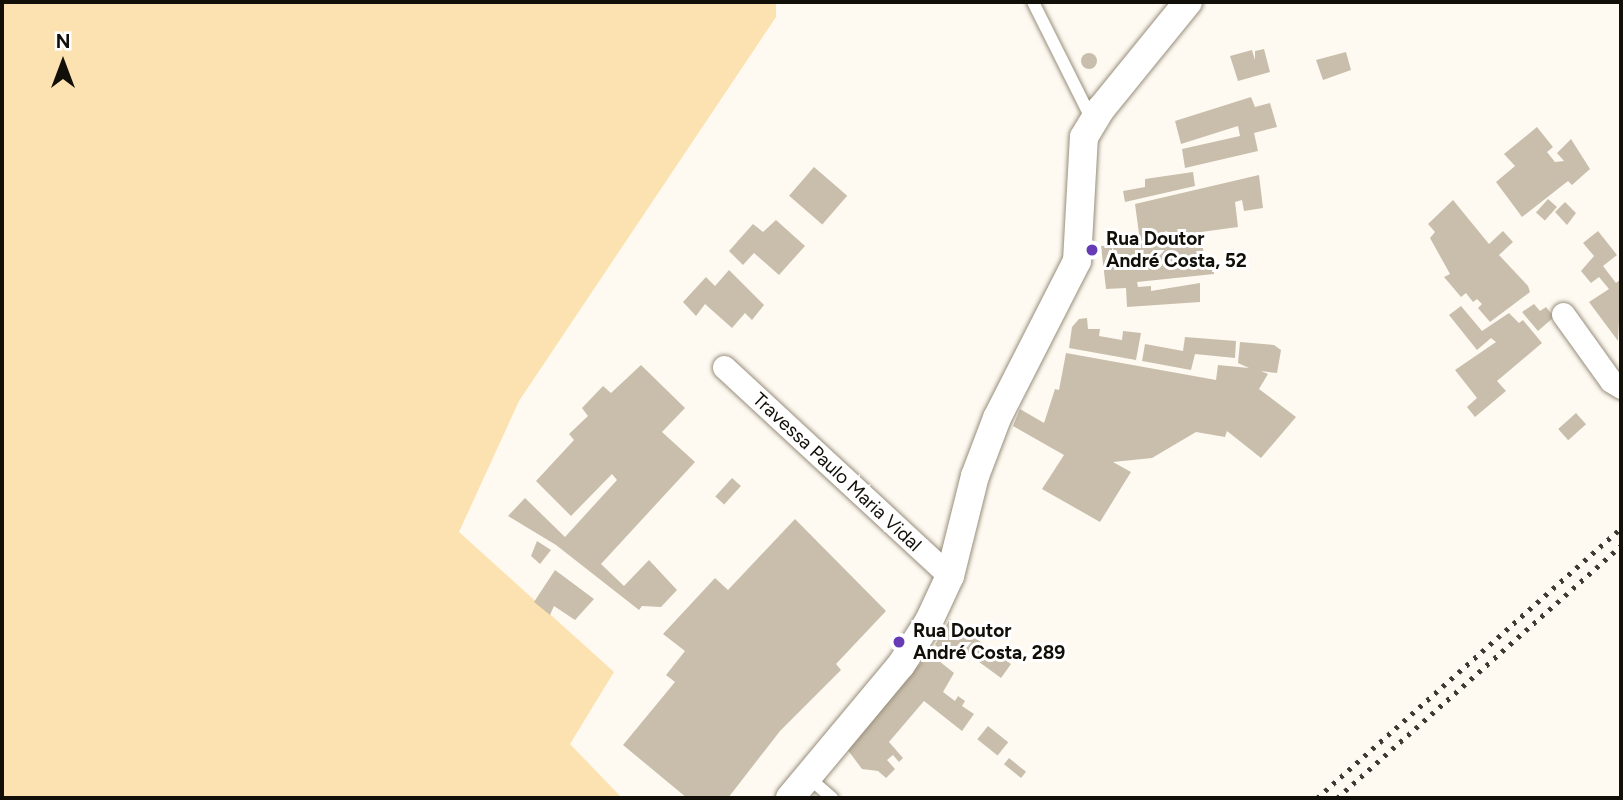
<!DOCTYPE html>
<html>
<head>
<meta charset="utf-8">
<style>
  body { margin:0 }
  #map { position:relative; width:1623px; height:800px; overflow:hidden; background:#fefaf2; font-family:Figtree,sans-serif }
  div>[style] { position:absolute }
  .green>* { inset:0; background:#fce2b0 }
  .building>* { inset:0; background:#c8beab; transform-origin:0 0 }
  .round { border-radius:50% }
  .roads { filter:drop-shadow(0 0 2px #978d7a) drop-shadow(0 0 2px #978d7a) }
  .service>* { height:12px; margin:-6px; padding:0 6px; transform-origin:6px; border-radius:6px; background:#fff }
  .minor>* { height:23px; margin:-11.5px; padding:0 11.5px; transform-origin:11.5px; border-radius:11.5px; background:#fff }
  .tertiary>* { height:28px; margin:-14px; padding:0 14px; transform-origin:14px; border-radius:14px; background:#fff }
  .rail>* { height:5px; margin-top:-2.5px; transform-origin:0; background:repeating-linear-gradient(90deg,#3e3b34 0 3.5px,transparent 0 10.5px) }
  .dots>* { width:19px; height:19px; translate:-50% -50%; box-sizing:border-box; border:4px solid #fff; border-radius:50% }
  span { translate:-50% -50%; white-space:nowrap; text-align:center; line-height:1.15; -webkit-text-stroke:6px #fff; paint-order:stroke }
  .poi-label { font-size:19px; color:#120f08; font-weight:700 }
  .left { translate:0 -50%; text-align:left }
  .street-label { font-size:19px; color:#120f08 }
  .frame { position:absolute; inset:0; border:4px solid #120f08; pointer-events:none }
  .north { position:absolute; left:28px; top:28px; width:70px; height:70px; -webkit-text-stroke:5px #fff; paint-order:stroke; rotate:0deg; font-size:19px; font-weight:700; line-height:28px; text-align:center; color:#120f08 }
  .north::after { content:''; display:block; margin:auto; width:24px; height:32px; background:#120f08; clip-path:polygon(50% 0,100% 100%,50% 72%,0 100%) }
</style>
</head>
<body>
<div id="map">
  <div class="green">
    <div style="clip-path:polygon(2px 2px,776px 2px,776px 17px,519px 401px,459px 532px,614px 672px,570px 744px,622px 798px,2px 798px)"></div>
  </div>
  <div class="building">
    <div style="clip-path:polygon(1264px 49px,1270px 72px,1238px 81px,1230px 56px,1252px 50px,1255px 60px,1255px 51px)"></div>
    <div style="clip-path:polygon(1346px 52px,1351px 70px,1323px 80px,1316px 60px)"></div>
    <div class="round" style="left:1081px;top:53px;width:16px;height:16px"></div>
    <div style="clip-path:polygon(1251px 97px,1255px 107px,1270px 103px,1277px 127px,1254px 133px,1258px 151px,1185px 168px,1182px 149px,1240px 136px,1238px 126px,1181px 144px,1175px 121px)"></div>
    <div style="clip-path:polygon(1537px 127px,1553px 147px,1547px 152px,1555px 162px,1564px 161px,1557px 153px,1571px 139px,1590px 169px,1572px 185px,1568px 181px,1522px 217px,1496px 182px,1515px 166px,1504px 154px)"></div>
    <div style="left:814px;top:167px;width:44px;height:38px;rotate:41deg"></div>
    <div style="clip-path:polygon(1193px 172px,1195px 186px,1125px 202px,1123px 191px,1145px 187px,1145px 179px)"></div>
    <div style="clip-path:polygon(1259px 175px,1263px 208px,1244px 211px,1242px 200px,1235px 202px,1238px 227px,1201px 232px,1204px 257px,1213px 256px,1214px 274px,1137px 282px,1138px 287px,1151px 286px,1151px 291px,1200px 283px,1200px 302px,1127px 307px,1126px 288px,1106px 289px,1101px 246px,1181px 241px,1181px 235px,1168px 237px,1167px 231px,1140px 241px,1135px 204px)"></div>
    <div style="left:1548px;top:199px;width:12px;height:18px;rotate:42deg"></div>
    <div style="clip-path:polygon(1453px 200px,1489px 244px,1503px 231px,1513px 242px,1499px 255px,1528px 286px,1530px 292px,1490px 322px,1478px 308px,1482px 304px,1477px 299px,1473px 302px,1466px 293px,1461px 297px,1444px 277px,1450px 274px,1430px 238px,1435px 232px,1428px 224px)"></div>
    <div style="clip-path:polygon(1565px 202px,1576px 213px,1567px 225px,1555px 212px)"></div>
    <div style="clip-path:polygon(776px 220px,805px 246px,779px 275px,754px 253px,743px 265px,729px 251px,753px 224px,763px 232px)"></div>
    <div style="clip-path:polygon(1598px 231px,1617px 255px,1603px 266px,1616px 283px,1621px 279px,1618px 341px,1589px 302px,1609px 289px,1599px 277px,1591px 283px,1581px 271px,1594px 256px,1583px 243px)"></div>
    <div style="clip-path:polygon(729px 270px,764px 305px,752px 320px,745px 313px,732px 328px,705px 304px,696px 316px,683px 302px,706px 277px,715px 286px)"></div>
    <div style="clip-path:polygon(1534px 304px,1540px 311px,1546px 307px,1554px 317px,1538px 331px,1522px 312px)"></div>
    <div style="clip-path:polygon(1461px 306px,1482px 331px,1509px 313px,1519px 323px,1523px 320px,1542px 343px,1497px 381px,1506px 391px,1475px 417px,1467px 407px,1477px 398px,1455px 370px,1496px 342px,1491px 338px,1477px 350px,1449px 315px)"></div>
    <div style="clip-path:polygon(1087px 318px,1088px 329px,1100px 329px,1099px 336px,1122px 340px,1123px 331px,1141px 333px,1136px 360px,1069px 348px,1072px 327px,1079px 319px)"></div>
    <div style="clip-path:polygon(1185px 337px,1236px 341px,1235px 358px,1195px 354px,1191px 370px,1142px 361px,1145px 344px,1183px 351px)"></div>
    <div style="clip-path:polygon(1240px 342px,1274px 345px,1281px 350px,1277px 373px,1261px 371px,1268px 374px,1259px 389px,1296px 417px,1261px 458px,1227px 431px,1225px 437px,1196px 432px,1152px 458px,1113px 462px,1131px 472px,1100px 522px,1042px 489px,1064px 455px,1013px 426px,1020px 409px,1044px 423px,1055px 389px,1059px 390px,1066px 353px,1216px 380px,1218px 365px,1249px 368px,1238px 363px)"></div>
    <div style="clip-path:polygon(641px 365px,685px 408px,662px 432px,695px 462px,601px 564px,624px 586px,649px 560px,677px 590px,661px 607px,642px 606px,639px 610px,556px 545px,508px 516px,525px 498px,565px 537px,617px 480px,612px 474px,571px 516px,536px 481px,574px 440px,569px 434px,588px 416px,582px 408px,603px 386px,611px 393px)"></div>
    <div style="left:1576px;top:413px;width:15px;height:24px;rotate:48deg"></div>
    <div style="left:732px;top:478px;width:12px;height:25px;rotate:42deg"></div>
    <div style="clip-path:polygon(795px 519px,886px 611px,836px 664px,841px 670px,780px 731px,728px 798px,687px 798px,623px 745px,675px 682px,666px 675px,685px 651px,663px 634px,715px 578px,728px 590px)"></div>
    <div style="clip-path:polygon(537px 541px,551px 550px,540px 564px,531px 556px)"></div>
    <div style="clip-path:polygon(555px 570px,594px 599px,575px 620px,554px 606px,550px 615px,534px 602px)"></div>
    <div style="clip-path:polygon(950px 619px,965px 630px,957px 641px,967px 632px,1011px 664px,1001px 678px,960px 648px,953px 657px,935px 645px)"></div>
    <div style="clip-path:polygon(929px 653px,954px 673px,943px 692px,955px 701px,958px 696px,965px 701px,962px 706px,974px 714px,962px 731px,924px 701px,889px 742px,903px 758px,899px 762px,893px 755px,887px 760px,895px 769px,886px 778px,878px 771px,862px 769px,847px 749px)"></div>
    <div style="left:988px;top:726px;width:26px;height:17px;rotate:39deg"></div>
    <div style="left:1009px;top:758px;width:22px;height:8px;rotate:39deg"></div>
  </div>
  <div class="roads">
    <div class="service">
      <div style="left:1033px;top:2px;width:132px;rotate:63.4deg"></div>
      <div style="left:808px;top:777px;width:32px;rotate:41deg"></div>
    </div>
    <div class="minor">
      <div style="left:1563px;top:314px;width:82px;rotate:54.4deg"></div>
      <div style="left:1611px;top:381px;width:12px;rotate:31deg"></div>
      <div style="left:724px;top:367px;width:308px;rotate:42.8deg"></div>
    </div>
    <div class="tertiary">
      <div style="left:790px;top:798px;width:173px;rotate:-50.2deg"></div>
      <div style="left:901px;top:665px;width:52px;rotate:-57.5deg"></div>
      <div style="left:929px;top:621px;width:50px;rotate:-65deg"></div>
      <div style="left:950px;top:576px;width:103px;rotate:-76deg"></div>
      <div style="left:975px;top:476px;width:62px;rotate:-69.2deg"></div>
      <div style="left:997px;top:418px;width:176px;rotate:-63deg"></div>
      <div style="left:1077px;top:261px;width:124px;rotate:-86.8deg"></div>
      <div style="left:1084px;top:137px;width:33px;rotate:-59deg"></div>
      <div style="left:1101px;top:109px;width:138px;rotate:-50.9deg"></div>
    </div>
  </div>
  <div class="rail">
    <div style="left:1317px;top:798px;width:407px;rotate:-41.6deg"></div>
    <div style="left:1337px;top:798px;width:380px;rotate:-41.6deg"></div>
  </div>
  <div class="dots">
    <div style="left:1092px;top:250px;background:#653cb5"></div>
    <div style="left:899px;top:642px;background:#653cb5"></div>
  </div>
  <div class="poi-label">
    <span class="left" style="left:1106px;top:250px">Rua Doutor<br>André Costa, 52</span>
    <span class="left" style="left:913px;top:642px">Rua Doutor<br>André Costa, 289</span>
  </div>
  <div class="street-label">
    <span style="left:837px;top:472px;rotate:43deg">Travessa Paulo Maria Vidal</span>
  </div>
  <div class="frame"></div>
  <div class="north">N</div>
</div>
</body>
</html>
